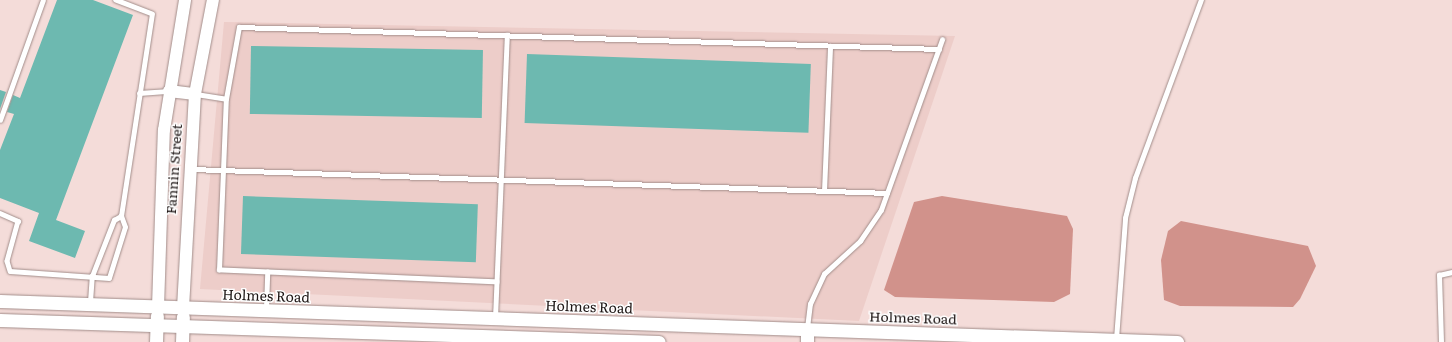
<!DOCTYPE html>
<html>
<head>
<meta charset="utf-8">
<style>
  body { margin:0 }
  #map { position:relative; width:1452px; height:342px; overflow:hidden; background:#f4dcd9; font-family:Literata,serif }
  div>[style] { position:absolute }
  .built>* { inset:0; background:#edcdc9 }
  .water>* { inset:0; background:#d1928b }
  .building>* { inset:0; background:#6db9b0; transform-origin:0 0 }
  .roads { filter:drop-shadow(0 0 1px #a28d8a) drop-shadow(0 0 1px #a28d8a) }
  .service>* { height:4.5px; margin:-2.25px; padding:0 2.25px; transform-origin:2.25px; border-radius:2.25px; background:#fff }
  .tertiary>* { height:12px; margin:-6px; padding:0 6px; transform-origin:6px; border-radius:6px; background:#fff }
  .secondary>* { height:13px; margin:-6.5px; padding:0 6.5px; transform-origin:6.5px; border-radius:6.5px; background:#fff }
  span { translate:-50% -50%; white-space:nowrap; text-align:center; line-height:1.15; -webkit-text-stroke:3px #fff; paint-order:stroke }
  .street-label { font-size:14px; color:#1e1615 }
</style>
</head>
<body>
<div id="map">
  <div class="built">
    <div style="clip-path:polygon(224px 22px,955px 36px,859px 321px,200px 289px)"></div>
  </div>
  <div class="water">
    <div style="clip-path:polygon(942px 196px,1067px 216px,1073px 229px,1070px 294px,1054px 302px,895px 297px,884px 290px,914px 202px)"></div>
    <div style="clip-path:polygon(1181px 221px,1308px 246px,1316px 266px,1300px 299px,1293px 307px,1180px 306px,1164px 300px,1161px 260px,1168px 231px)"></div>
  </div>
  <div class="building">
    <div style="clip-path:polygon(57px 0,93px 0,133px 15px,56px 220px,85px 231px,75px 258px,29px 241px,39px 213px,0 198px,0 150px,14px 114px,7px 112px,13px 95px,20px 98px)"></div>
    <div style="left:251px;top:46px;width:232px;height:68px;rotate:1deg"></div>
    <div style="left:527px;top:54px;width:284px;height:69px;rotate:2deg"></div>
    <div style="clip-path:polygon(0 90px,6px 92px,0 109px)"></div>
    <div style="left:243px;top:196px;width:235px;height:58px;rotate:2deg"></div>
  </div>
  <div class="roads">
    <div class="service">
      <div style="left:139px;top:93px;width:30px;rotate:-4deg"></div>
      <div style="left:196px;top:94px;width:30px;rotate:9deg"></div>
      <div style="left:0;top:120px;width:127px;rotate:-70.3deg"></div>
      <div style="left:191px;top:169px;width:696px;rotate:1.97deg"></div>
      <div style="left:824px;top:191px;width:145px;rotate:-87.6deg"></div>
      <div style="left:0;top:213px;width:20px;rotate:24deg"></div>
      <div style="left:18px;top:221px;width:41px;rotate:105.4deg"></div>
      <div style="left:7px;top:261px;width:10px;rotate:73deg"></div>
      <div style="left:10px;top:271px;width:99px;rotate:4deg"></div>
      <div style="left:109px;top:278px;width:53px;rotate:-72.6deg"></div>
      <div style="left:125px;top:227px;width:12px;rotate:-110deg"></div>
      <div style="left:121px;top:216px;width:204px;rotate:-81.3deg"></div>
      <div style="left:152px;top:14px;width:39px;rotate:-159deg"></div>
      <div style="left:497px;top:282px;width:278px;rotate:-177.5deg"></div>
      <div style="left:219px;top:270px;width:171px;rotate:-87.7deg"></div>
      <div style="left:226px;top:99px;width:73px;rotate:-79.8deg"></div>
      <div style="left:239px;top:27px;width:700px;rotate:1.8deg"></div>
      <div style="left:90px;top:302px;width:26px;rotate:-86deg"></div>
      <div style="left:92px;top:276px;width:60px;rotate:-68.6deg"></div>
      <div style="left:114px;top:220px;width:8px;rotate:-30deg"></div>
      <div style="left:266px;top:308px;width:36px;rotate:-88deg"></div>
      <div style="left:495px;top:318px;width:283px;rotate:-87.6deg"></div>
      <div style="left:807px;top:328px;width:24px;rotate:-83deg"></div>
      <div style="left:810px;top:304px;width:33px;rotate:-65deg"></div>
      <div style="left:824px;top:274px;width:49px;rotate:-42.5deg"></div>
      <div style="left:860px;top:241px;width:37px;rotate:-56deg"></div>
      <div style="left:881px;top:210px;width:181px;rotate:-70.3deg"></div>
      <div style="left:1116px;top:339px;width:121px;rotate:-85.7deg"></div>
      <div style="left:1125px;top:218px;width:41px;rotate:-76deg"></div>
      <div style="left:1135px;top:178px;width:190px;rotate:-69.7deg"></div>
      <div style="left:1441px;top:342px;width:67px;rotate:-91.7deg"></div>
      <div style="left:1439px;top:275px;width:13px;rotate:-13deg"></div>
    </div>
    <div class="tertiary">
      <div style="left:169px;top:91px;width:26px;rotate:7deg"></div>
      <div style="left:158px;top:307px;width:177px;rotate:-88.1deg"></div>
      <div style="left:164px;top:130px;width:132px;rotate:-80.8deg"></div>
      <div style="left:183px;top:308px;width:214px;rotate:-86.8deg"></div>
      <div style="left:195px;top:94px;width:96px;rotate:-79.2deg"></div>
    </div>
    <div class="secondary">
      <div style="left:0;top:301px;width:1178px;rotate:2deg"></div>
      <div style="left:0;top:320px;width:659px;rotate:1.91deg"></div>
      <div style="left:807px;top:329px;width:13px;rotate:90deg"></div>
      <div style="left:156px;top:342px;width:26px;rotate:-88deg"></div>
      <div style="left:182px;top:342px;width:25px;rotate:-88deg"></div>
    </div>
  </div>
  <div class="street-label">
    <span style="left:173px;top:169px;rotate:-86deg">Fannin Street</span>
    <span style="left:266px;top:295px;rotate:2deg">Holmes Road</span>
    <span style="left:589px;top:306px;rotate:2deg">Holmes Road</span>
    <span style="left:913px;top:317px;rotate:2deg">Holmes Road</span>
  </div>
</div>
</body>
</html>
